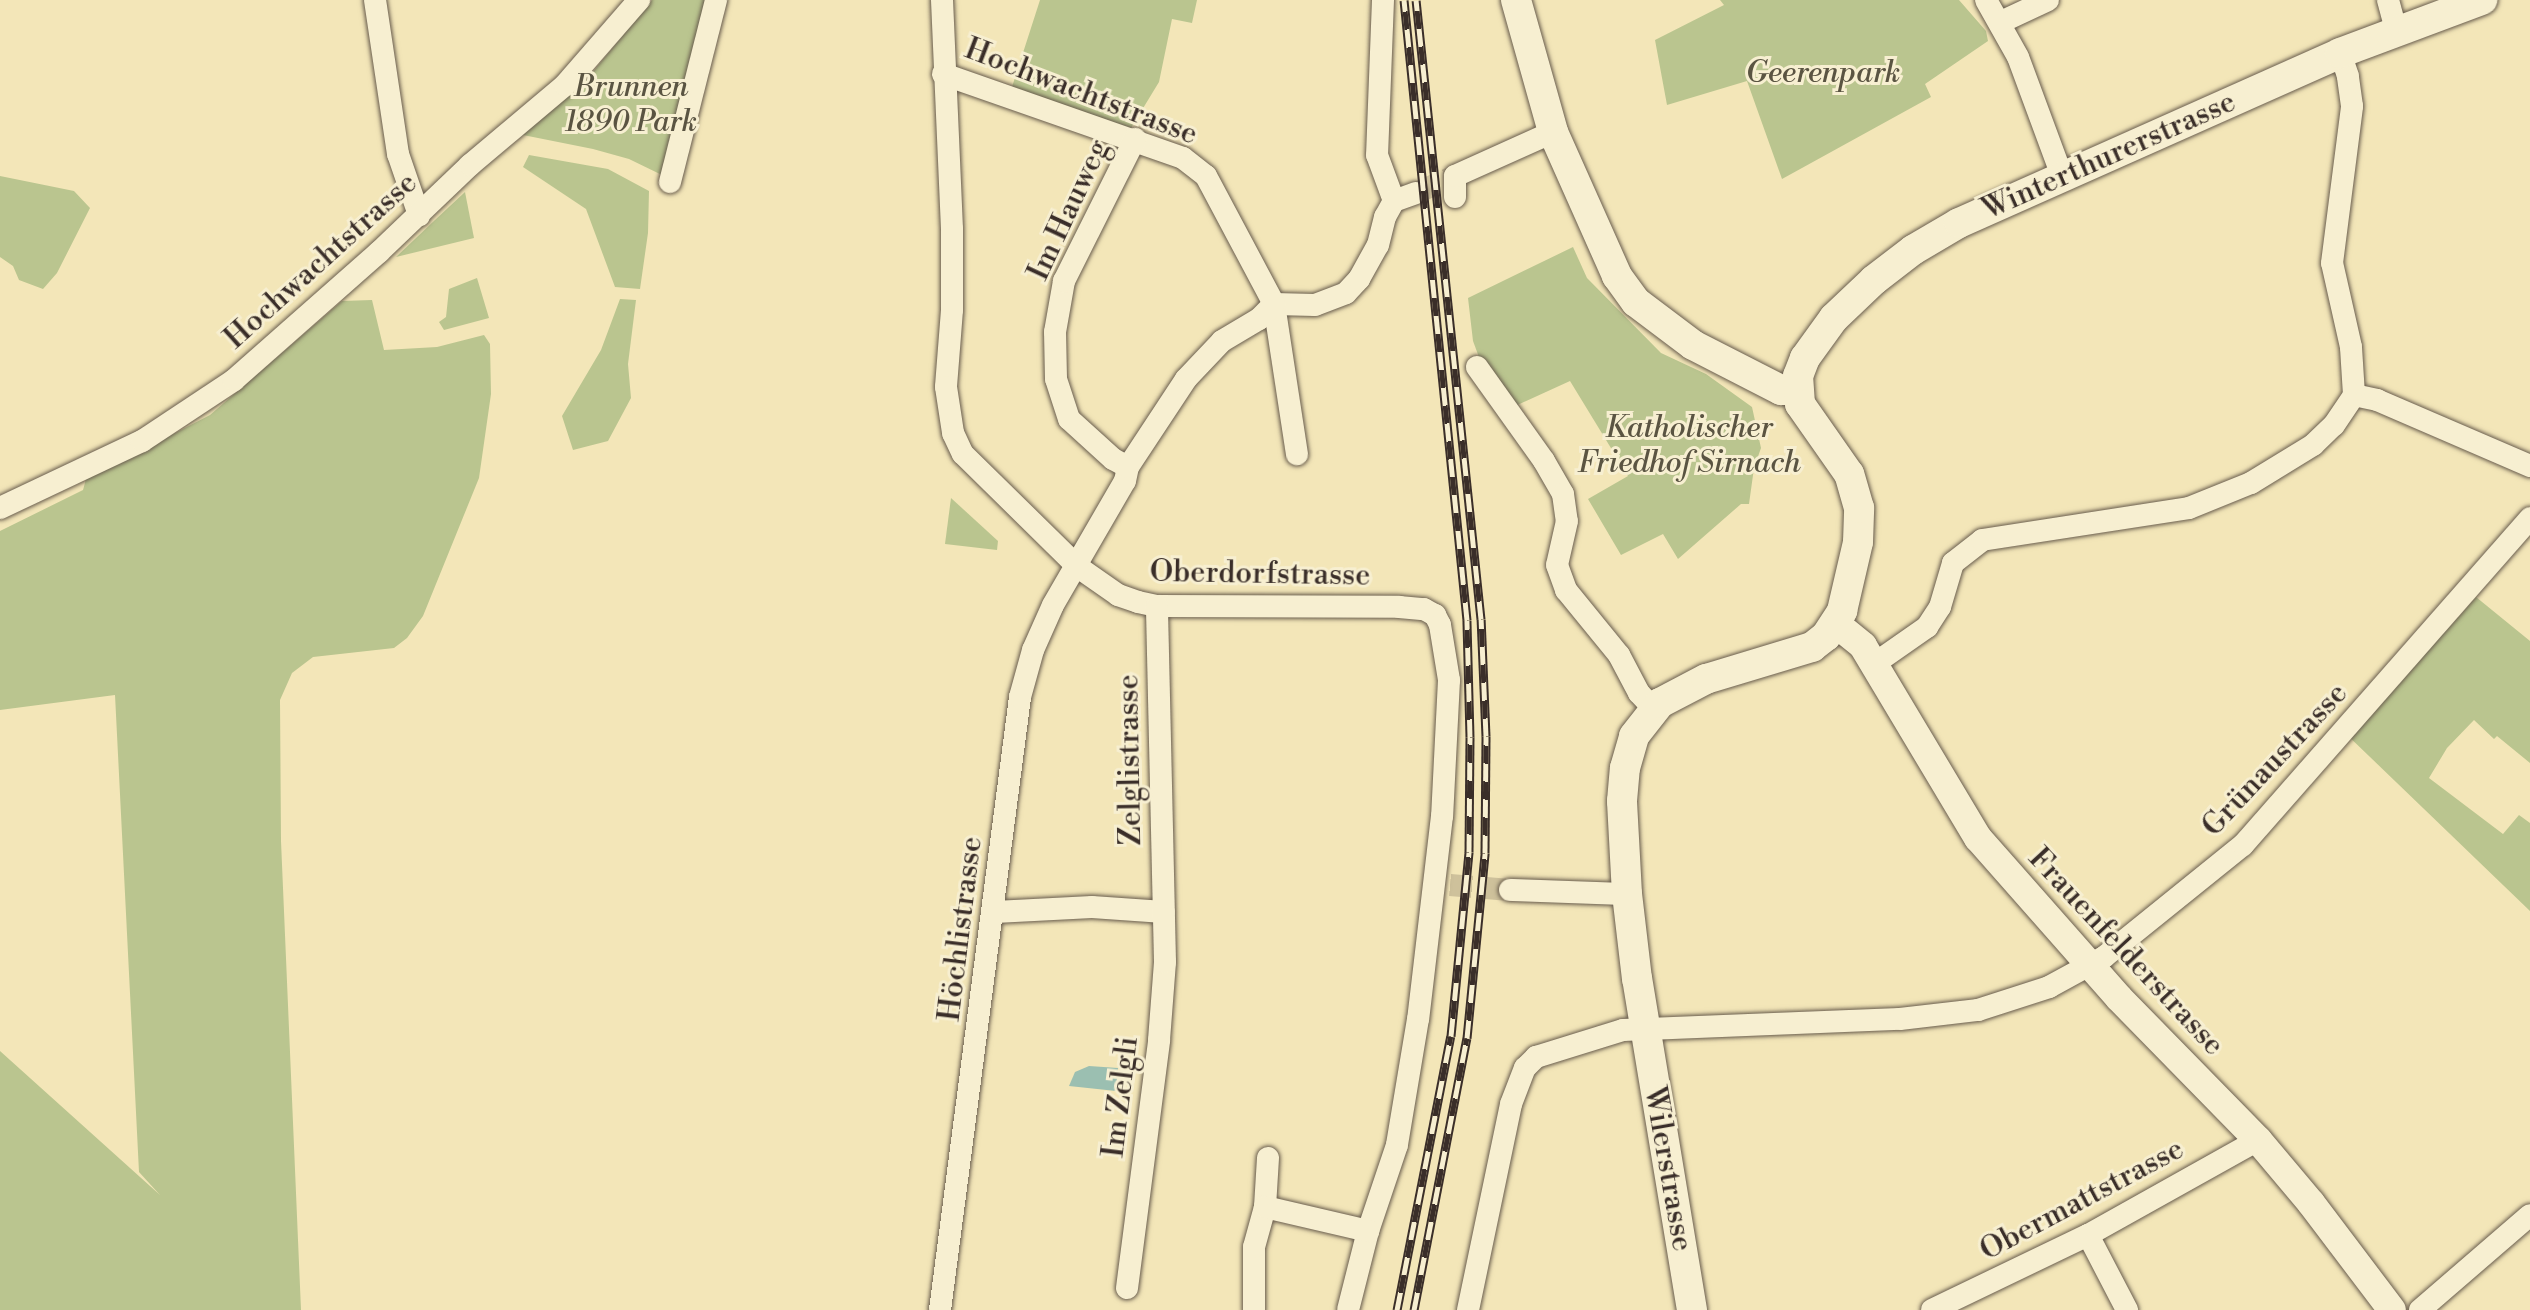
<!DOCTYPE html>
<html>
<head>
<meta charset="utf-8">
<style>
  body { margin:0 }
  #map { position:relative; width:2530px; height:1310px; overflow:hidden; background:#f3e6b8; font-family:"Libre Bodoni",serif }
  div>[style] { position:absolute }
  .green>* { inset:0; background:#bac58f }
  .water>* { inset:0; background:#9bbfb1 }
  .minor-tunnel>* { height:22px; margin-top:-11px; transform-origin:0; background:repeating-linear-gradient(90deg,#cec19b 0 22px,transparent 0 33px) }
  .roads { filter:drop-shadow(0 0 2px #685c4d) drop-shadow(0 0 2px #685c4d) }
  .minor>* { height:22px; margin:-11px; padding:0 11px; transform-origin:11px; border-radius:11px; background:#f7efd1 }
  .tertiary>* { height:28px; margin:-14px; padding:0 14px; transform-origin:14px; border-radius:14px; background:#f7efd1 }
  .secondary>* { height:30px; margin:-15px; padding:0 15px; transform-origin:15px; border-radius:15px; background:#f7efd1 }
  .rail>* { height:9px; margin-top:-4.5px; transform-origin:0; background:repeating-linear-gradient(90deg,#f7efd1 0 18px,#3a2e29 0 36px); box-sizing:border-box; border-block:2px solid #3a2e29 }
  span { translate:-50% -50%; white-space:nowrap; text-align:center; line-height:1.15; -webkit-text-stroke:6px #f7efd1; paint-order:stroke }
  .park-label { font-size:30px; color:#5a5442; font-style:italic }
  .street-label { font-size:30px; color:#3a2e29 }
</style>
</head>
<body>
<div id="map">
  <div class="green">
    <div style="clip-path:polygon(652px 0,708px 0,664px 176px,629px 159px,593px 149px,523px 135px,587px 79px)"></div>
    <div style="clip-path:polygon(1040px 0,1197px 0,1192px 23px,1172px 19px,1159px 82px,1131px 128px,1012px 87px)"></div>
    <div style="clip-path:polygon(1720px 0,1959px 0,1986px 31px,1988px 41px,1925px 84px,1931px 97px,1782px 179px,1747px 81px,1667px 105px,1655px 40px,1724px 5px)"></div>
    <div style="clip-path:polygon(529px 155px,608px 169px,649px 191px,648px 233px,640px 289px,615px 287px,586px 209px,523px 167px)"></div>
    <div style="clip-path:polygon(0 176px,74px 191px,90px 208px,57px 273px,43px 289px,19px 280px,13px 266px,0 257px)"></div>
    <div style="clip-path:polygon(465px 192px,474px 238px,396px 257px,435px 220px)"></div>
    <div style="clip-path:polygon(1573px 247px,1587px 278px,1661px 353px,1706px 374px,1752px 407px,1761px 448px,1754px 468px,1749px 504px,1741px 504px,1678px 559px,1663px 534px,1621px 555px,1588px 499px,1628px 476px,1570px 381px,1513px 407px,1483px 368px,1473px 341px,1468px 298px)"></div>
    <div style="clip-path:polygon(477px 278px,489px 318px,444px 330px,439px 322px,446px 317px,449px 289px)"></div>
    <div style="clip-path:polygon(620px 299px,636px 300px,628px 364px,631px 398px,608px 441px,573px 450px,562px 416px,601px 350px)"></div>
    <div style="clip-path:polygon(372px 300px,384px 350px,437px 347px,484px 335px,490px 344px,491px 394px,479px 478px,423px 616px,407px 638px,394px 648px,313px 657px,292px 673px,280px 700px,281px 841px,301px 1310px,0 1310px,0 1051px,160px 1195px,139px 1172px,115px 695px,0 710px,0 531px,83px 490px,86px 479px,210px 415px,342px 301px)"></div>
    <div style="clip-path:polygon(951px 498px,998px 541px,997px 550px,945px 544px)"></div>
    <div style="clip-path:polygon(2476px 597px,2530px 641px,2530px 763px,2497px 736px,2494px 739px,2474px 720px,2447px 748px,2429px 778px,2503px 834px,2519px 815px,2530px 823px,2530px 911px,2343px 731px,2437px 624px,2446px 631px)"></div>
  </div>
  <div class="water">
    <div style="clip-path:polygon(1089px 1066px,1118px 1068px,1116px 1091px,1069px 1086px,1075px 1072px)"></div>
  </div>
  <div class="minor-tunnel">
    <div style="left:1416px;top:193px;width:43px;rotate:-23.6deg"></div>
    <div style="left:1450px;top:885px;width:60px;rotate:4.8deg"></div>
  </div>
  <div class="roads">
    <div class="minor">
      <div style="left:375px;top:0;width:156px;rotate:81.5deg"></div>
      <div style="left:398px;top:154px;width:65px;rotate:71deg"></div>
      <div style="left:942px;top:0;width:229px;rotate:87.5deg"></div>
      <div style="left:952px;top:229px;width:81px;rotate:90deg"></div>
      <div style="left:952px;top:310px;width:77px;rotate:94.5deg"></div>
      <div style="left:946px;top:387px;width:47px;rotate:81.3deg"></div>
      <div style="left:953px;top:433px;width:23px;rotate:65deg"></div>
      <div style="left:963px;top:454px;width:161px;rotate:44.5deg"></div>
      <div style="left:1078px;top:567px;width:49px;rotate:35deg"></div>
      <div style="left:1118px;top:595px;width:21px;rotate:19deg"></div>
      <div style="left:1138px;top:602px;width:19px;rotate:12deg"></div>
      <div style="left:1157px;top:606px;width:242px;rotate:0.2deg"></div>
      <div style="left:1399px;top:607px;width:25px;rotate:5deg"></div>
      <div style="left:1424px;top:609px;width:13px;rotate:29deg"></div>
      <div style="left:1435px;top:615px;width:11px;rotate:63deg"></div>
      <div style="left:1440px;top:625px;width:56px;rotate:80.7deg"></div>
      <div style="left:1449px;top:680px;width:136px;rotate:92.9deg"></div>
      <div style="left:1442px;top:816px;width:204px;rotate:96.7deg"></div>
      <div style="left:1418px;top:1019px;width:128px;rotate:99.5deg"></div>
      <div style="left:1397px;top:1145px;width:91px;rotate:108.6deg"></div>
      <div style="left:1368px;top:1231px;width:81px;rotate:104.2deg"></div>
      <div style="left:1383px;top:0;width:155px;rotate:92.2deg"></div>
      <div style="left:1377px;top:155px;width:49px;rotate:69.7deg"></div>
      <div style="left:1986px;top:0;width:65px;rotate:60.7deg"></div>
      <div style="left:2018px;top:57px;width:127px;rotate:69.7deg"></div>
      <div style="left:2388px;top:0;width:30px;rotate:75deg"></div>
      <div style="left:2001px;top:22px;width:52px;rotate:-25.1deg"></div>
      <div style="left:943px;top:74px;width:254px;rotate:19.3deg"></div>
      <div style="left:1183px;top:158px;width:29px;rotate:38deg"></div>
      <div style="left:1206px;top:176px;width:145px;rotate:62deg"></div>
      <div style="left:1274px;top:304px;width:41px;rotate:1.4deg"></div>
      <div style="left:1315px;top:305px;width:33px;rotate:-21deg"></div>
      <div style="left:1346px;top:293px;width:19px;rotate:-47deg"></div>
      <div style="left:1359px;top:279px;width:39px;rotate:-61deg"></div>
      <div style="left:1378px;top:245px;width:29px;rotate:-76deg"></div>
      <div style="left:1385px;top:217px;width:18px;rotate:-61deg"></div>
      <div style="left:1394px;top:201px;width:23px;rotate:-20deg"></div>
      <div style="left:670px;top:182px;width:188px;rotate:-75.8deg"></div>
      <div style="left:1455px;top:197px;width:21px;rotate:-90deg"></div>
      <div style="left:1455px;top:176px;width:107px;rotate:-24.2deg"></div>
      <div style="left:1274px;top:304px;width:152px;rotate:81.3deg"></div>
      <div style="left:1477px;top:367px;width:115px;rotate:54.5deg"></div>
      <div style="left:1544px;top:461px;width:38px;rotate:60deg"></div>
      <div style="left:1563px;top:494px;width:27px;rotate:82deg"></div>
      <div style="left:1567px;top:521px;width:45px;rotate:102.8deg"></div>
      <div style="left:1557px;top:565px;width:27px;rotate:70deg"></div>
      <div style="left:1566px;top:590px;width:84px;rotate:50.8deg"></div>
      <div style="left:1619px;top:655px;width:43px;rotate:62.2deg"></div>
      <div style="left:1639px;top:693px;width:22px;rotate:47deg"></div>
      <div style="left:2354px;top:395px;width:24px;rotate:12deg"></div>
      <div style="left:2377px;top:400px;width:167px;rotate:23.3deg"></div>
      <div style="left:1128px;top:467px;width:17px;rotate:-152deg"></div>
      <div style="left:1113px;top:459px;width:59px;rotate:-137.7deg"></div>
      <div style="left:1069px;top:419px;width:42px;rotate:-108deg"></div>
      <div style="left:1056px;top:379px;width:47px;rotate:-91.2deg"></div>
      <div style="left:1055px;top:332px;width:52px;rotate:-80deg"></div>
      <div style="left:1064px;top:281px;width:159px;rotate:-63.4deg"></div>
      <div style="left:0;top:508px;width:157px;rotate:-25.3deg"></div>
      <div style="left:142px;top:441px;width:110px;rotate:-33.5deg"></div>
      <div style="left:234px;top:380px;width:193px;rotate:-41.4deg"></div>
      <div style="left:379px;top:252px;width:126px;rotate:-43.7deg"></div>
      <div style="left:470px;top:165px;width:124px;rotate:-40.1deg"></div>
      <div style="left:565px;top:85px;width:113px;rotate:-49deg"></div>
      <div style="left:1874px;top:664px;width:65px;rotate:-34.9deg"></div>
      <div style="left:1927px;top:627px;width:24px;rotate:-57deg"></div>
      <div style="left:1940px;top:607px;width:46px;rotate:-73.5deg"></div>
      <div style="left:1953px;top:563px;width:37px;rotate:-38deg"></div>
      <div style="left:1982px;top:540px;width:209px;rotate:-8.8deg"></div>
      <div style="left:2189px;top:508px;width:67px;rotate:-22deg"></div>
      <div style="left:2251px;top:483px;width:73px;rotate:-31.5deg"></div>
      <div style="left:2313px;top:445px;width:29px;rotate:-44deg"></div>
      <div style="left:2334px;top:425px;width:36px;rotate:-56deg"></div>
      <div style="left:2354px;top:395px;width:48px;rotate:-93.6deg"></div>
      <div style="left:2351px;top:347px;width:86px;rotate:-102.7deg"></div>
      <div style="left:2332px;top:263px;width:158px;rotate:-82.7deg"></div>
      <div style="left:2352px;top:106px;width:30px;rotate:-98deg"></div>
      <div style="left:2348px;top:76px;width:24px;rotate:-109deg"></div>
      <div style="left:1510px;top:890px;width:117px;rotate:2deg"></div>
      <div style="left:995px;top:912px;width:97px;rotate:-3deg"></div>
      <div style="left:1092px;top:907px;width:72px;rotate:4deg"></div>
      <div style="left:1265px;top:1207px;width:49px;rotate:-86.5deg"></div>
      <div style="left:2088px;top:1235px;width:85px;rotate:62.5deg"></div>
      <div style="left:1127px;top:1288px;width:250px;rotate:-82.6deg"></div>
      <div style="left:1159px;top:1040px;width:78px;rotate:-85.6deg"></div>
      <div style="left:1165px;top:962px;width:356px;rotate:-91.3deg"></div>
      <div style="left:940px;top:1310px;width:618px;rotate:-82.56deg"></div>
      <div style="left:1020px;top:697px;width:49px;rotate:-74.5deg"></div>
      <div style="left:1033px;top:650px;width:49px;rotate:-66deg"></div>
      <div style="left:1053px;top:605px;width:143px;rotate:-59.9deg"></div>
      <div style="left:1125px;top:481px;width:14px;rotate:-78deg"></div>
      <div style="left:1128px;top:467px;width:105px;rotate:-56.6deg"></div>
      <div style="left:1186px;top:379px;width:52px;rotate:-46.5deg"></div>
      <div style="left:1222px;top:341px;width:43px;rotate:-30.7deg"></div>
      <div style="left:1259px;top:319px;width:21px;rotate:-45deg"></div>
      <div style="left:1254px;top:1310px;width:63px;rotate:-90deg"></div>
      <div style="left:1254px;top:1247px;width:41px;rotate:-74.6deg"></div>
      <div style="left:1265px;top:1207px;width:106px;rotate:13.1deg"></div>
      <div style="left:1468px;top:1310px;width:210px;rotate:-78.2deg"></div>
      <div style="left:1511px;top:1104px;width:39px;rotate:-69deg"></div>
      <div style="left:1525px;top:1068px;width:16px;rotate:-45deg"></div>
      <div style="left:1536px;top:1057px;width:91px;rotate:-17.2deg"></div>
      <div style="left:1623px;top:1030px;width:277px;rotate:-2.3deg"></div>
      <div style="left:1900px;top:1019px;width:79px;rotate:-6.6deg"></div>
      <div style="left:1978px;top:1010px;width:75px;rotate:-17.9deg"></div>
      <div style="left:2049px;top:987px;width:63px;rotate:-28.6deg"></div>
      <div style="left:2104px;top:957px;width:179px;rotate:-38.9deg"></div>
      <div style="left:2243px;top:845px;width:435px;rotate:-48.7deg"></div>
      <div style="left:1932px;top:1310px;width:173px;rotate:-25.7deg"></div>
      <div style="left:2088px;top:1235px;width:195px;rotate:-29.2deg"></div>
      <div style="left:2420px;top:1310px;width:145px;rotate:-40.8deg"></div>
    </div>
    <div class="tertiary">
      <div style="left:1835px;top:623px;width:36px;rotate:39deg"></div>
      <div style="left:1863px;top:646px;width:224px;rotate:59.1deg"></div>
      <div style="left:1978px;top:838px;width:213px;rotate:48.6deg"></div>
      <div style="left:2119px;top:998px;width:199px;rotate:45.6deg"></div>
      <div style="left:2258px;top:1140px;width:82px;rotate:49.9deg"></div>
      <div style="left:2311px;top:1203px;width:134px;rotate:52.9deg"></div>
    </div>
    <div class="secondary">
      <div style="left:1516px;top:0;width:137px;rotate:74.3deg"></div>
      <div style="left:1553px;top:132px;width:158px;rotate:66deg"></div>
      <div style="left:1617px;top:276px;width:32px;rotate:54deg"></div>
      <div style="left:1636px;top:302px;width:71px;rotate:37deg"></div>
      <div style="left:1693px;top:345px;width:99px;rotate:27.1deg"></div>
      <div style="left:1781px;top:390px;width:16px"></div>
      <div style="left:1692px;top:1310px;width:336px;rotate:-99.4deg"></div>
      <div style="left:1637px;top:979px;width:86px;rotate:-96.7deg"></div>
      <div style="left:1627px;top:894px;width:93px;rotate:-93.1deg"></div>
      <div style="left:1622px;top:801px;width:33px;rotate:-85deg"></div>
      <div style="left:1625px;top:768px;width:33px;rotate:-74deg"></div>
      <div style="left:1634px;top:736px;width:42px;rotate:-51.8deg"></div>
      <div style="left:1660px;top:703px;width:52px;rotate:-27.6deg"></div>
      <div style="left:1706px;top:679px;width:111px;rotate:-16.8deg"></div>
      <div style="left:1812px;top:647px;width:18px;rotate:-38deg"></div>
      <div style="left:1826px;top:636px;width:30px;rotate:-57deg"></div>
      <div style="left:1842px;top:611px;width:71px;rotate:-76.9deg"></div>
      <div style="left:1858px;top:542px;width:34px;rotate:-88deg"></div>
      <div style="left:1859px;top:508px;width:35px;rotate:-106deg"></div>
      <div style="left:1849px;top:474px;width:85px;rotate:-125deg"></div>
      <div style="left:1800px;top:404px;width:28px;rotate:-94deg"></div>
      <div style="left:1798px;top:376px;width:19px;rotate:-69deg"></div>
      <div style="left:1805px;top:358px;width:49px;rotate:-54.1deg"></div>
      <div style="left:1834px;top:318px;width:55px;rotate:-43.5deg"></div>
      <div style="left:1874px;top:280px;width:49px;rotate:-37.6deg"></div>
      <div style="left:1913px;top:250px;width:53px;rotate:-30.4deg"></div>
      <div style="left:1959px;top:223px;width:417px;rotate:-24deg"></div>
      <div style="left:2340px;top:53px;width:152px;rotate:-20.5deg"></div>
    </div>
  </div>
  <div class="rail">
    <div style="left:1397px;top:1310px;width:279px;rotate:-78.9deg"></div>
    <div style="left:1451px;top:1036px;width:185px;rotate:-84.4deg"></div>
    <div style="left:1469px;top:852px;width:115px;rotate:-89.5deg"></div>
    <div style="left:1470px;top:737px;width:117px;rotate:-91.5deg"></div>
    <div style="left:1467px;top:620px;width:623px;rotate:-95.8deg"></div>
    <div style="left:1414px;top:1310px;width:277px;rotate:-79deg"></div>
    <div style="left:1467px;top:1038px;width:186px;rotate:-84.4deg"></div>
    <div style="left:1485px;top:853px;width:117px;rotate:-89.5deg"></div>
    <div style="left:1486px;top:736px;width:117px;rotate:-92.4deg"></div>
    <div style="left:1481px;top:619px;width:622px;rotate:-95.99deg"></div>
  </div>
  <div class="park-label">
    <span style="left:1823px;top:73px">Geerenpark</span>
    <span style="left:631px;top:104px">Brunnen<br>1890 Park</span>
    <span style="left:1689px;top:445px">Katholischer<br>Friedhof Sirnach</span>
  </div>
  <div class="street-label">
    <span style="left:1081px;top:92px;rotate:21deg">Hochwachtstrasse</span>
    <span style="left:2109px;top:156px;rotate:-24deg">Winterthurerstrasse</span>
    <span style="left:1069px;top:210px;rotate:-65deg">Im Hauweg</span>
    <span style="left:321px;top:261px;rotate:-42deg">Hochwachtstrasse</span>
    <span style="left:1260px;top:574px;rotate:1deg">Oberdorfstrasse</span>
    <span style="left:1130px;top:760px;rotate:-91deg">Zelglistrasse</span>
    <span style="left:2275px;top:760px;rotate:-47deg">Grünaustrasse</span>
    <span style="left:961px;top:929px;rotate:-83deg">Höchlistrasse</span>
    <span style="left:2126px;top:952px;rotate:47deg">Frauenfelderstrasse</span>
    <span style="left:1121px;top:1097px;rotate:-83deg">Im Zelgli</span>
    <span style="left:1668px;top:1169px;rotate:80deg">Wilerstrasse</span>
    <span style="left:2082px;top:1200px;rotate:-28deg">Obermattstrasse</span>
  </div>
</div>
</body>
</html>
